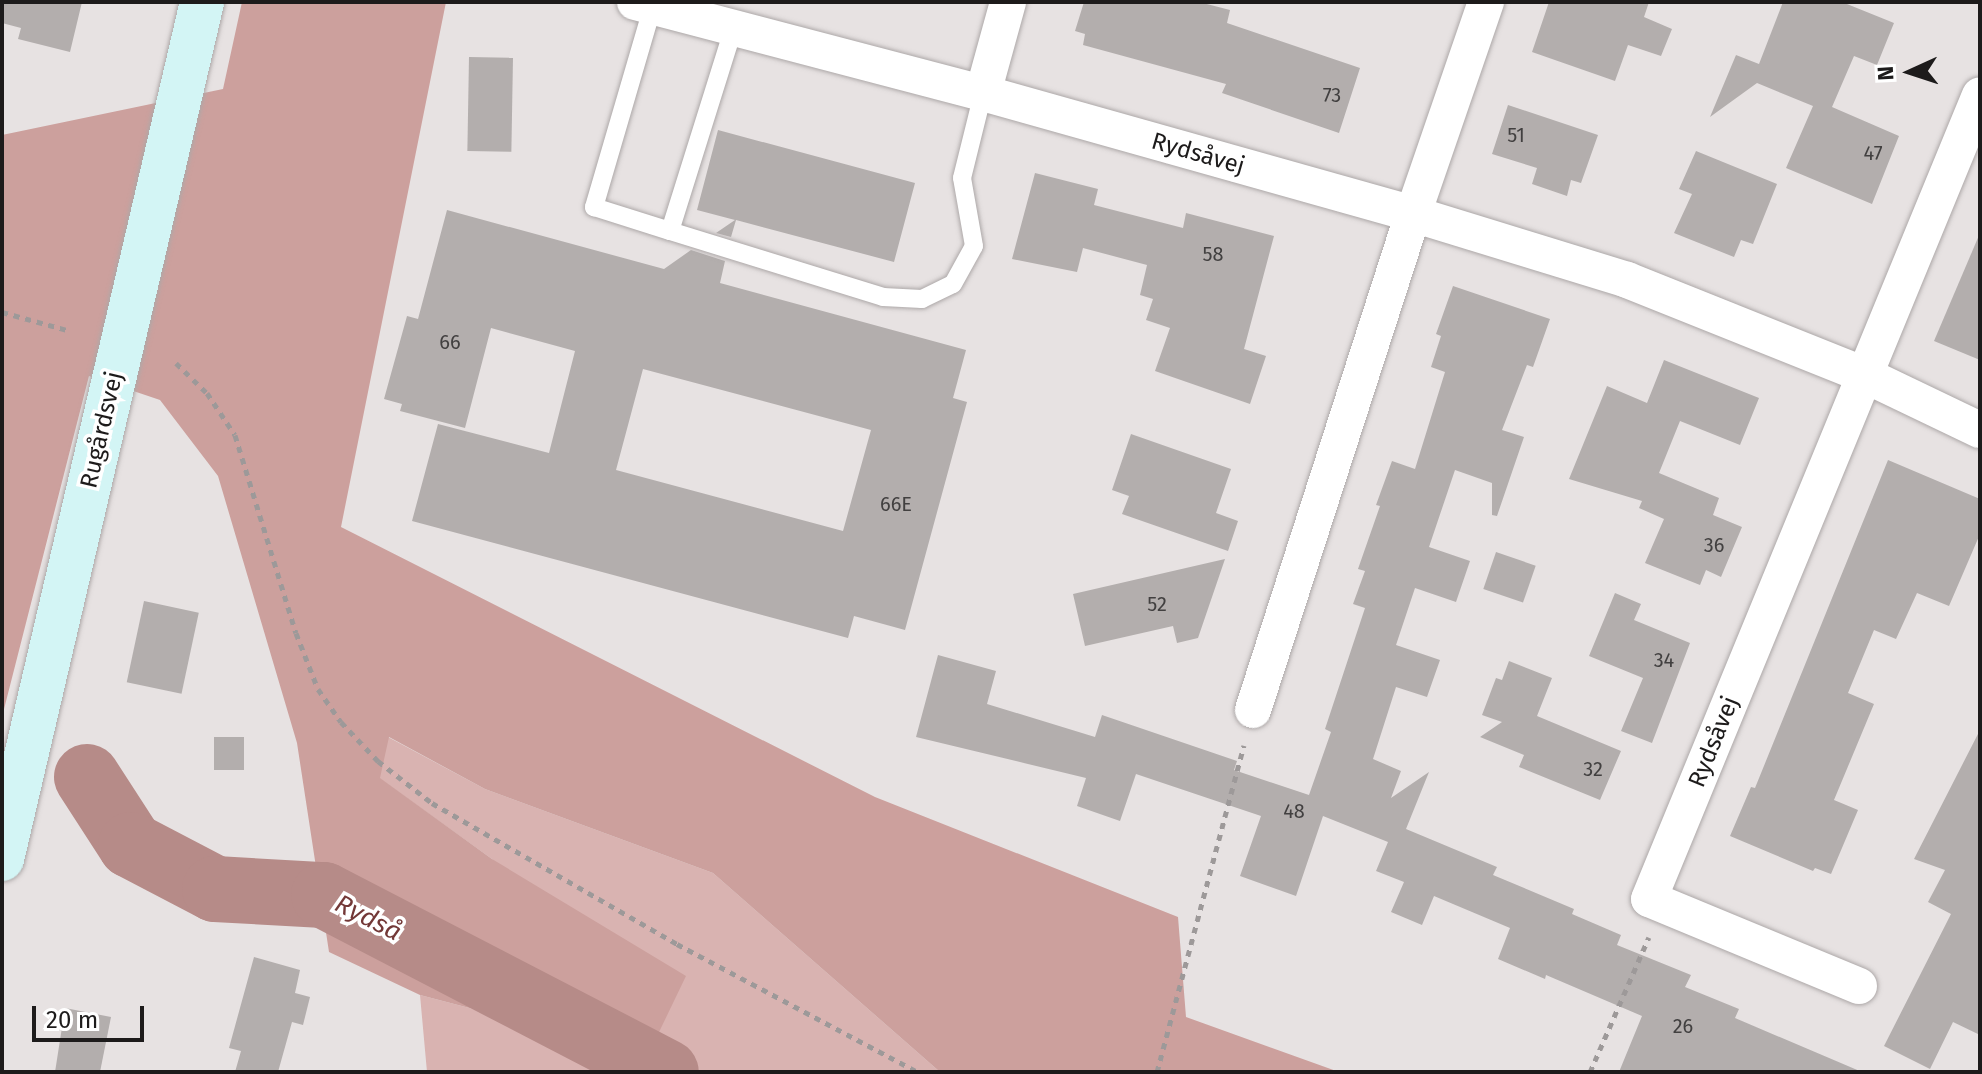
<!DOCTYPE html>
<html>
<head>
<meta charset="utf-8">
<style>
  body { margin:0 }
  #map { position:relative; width:1982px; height:1074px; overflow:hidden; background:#e7e2e2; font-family:"Fira Sans",sans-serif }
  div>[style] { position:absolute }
  .green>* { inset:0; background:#d9b3b1 }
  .forest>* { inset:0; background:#cca09d }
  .river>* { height:66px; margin:-33px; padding:0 33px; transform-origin:33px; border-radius:33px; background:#b68b88 }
  .building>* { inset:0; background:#b3aead; transform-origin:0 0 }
  .path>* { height:5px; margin-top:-2.5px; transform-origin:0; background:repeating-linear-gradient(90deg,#9d9999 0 6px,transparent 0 12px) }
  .roads { filter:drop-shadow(0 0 2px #ada8a8) drop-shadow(0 0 2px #ada8a8) }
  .lane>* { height:18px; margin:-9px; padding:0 9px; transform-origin:9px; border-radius:9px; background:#fff }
  .street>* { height:36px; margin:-18px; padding:0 18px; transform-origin:18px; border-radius:18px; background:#fff }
  .secondary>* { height:44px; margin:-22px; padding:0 22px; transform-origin:22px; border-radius:22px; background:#d3f5f5 }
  span { translate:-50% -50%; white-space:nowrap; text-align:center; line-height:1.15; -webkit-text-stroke:7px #fff; paint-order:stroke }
  .number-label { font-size:20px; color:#424040 }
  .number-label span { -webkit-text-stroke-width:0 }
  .street-label { font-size:24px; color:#1d1b1b }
  .water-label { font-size:26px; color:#733837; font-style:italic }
  .frame { position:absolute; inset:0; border:4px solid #1d1b1b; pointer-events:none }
  .north { position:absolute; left:1870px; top:32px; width:80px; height:80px; -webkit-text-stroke:6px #fff; paint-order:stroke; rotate:267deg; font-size:22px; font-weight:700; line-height:32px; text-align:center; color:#1d1b1b }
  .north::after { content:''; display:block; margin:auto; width:28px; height:36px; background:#1d1b1b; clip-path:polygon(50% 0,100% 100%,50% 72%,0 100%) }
  .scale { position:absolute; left:32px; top:1006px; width:112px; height:36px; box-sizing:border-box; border:4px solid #1d1b1b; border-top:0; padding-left:10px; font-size:24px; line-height:28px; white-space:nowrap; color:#1d1b1b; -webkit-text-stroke:6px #fff; paint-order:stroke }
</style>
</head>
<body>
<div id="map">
  <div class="green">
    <div style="clip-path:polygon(388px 737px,485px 789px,713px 873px,940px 1072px,427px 1072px,420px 995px,648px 1055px,492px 859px,379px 778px)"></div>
  </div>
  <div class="forest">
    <div style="clip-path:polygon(242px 2px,446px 2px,341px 527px,875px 797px,1178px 917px,1186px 1017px,1339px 1072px,940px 1072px,713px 873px,485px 789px,389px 737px,380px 778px,492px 859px,686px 976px,648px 1055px,420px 995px,329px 952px,297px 743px,218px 476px,160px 400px,89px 376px,2px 717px,2px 135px,223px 89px)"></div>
  </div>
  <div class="river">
    <div style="left:87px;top:777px;width:81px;rotate:57.1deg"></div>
    <div style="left:131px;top:845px;width:95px;rotate:27.6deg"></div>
    <div style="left:215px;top:889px;width:109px;rotate:3.2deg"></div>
    <div style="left:324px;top:895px;width:385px;rotate:27.4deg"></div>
  </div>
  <div class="building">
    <div style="clip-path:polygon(2px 2px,82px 2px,70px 52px,18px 39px,21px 28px,2px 23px)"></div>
    <div style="clip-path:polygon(1084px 2px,1199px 2px,1230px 10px,1227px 23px,1360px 68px,1339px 133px,1222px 93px,1226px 84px,1083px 45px,1085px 34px,1075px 31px)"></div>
    <div style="clip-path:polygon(1549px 2px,1649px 2px,1644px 17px,1672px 29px,1661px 56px,1628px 45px,1615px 81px,1532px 52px)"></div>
    <div style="clip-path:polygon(1783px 2px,1842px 2px,1894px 23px,1877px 65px,1854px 56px,1832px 107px,1899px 136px,1872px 204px,1786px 168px,1813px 106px,1757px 83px,1710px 117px,1736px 55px,1759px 64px)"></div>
    <div style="left:469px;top:57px;width:44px;height:94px;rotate:1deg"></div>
    <div style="clip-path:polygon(1508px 105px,1598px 135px,1581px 183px,1571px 180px,1567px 196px,1532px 184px,1537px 168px,1492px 154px)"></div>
    <div style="clip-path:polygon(718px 130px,915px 183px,894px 262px,736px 220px,731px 237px,716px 233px,735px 220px,697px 210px)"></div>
    <div style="clip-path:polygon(1696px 151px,1777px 184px,1753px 244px,1741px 240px,1734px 257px,1674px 233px,1692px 194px,1679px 189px)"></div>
    <div style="clip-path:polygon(1035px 173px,1098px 189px,1094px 205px,1183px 228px,1186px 213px,1274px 236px,1244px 349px,1266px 356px,1250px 404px,1155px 371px,1170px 328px,1146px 320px,1153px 299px,1140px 295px,1147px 265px,1083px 248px,1077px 272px,1012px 259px)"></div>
    <div style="clip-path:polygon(evenodd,447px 210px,664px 269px,691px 250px,725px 261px,720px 283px,966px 350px,953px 398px,967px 402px,905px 630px,854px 616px,848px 638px,412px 521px,438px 424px,549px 453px,575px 351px,491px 328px,465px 428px,400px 411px,402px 404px,384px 399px,407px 316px,418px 319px,447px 210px,643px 369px,871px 430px,843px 531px,616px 470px,643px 369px)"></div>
    <div style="clip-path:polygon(1980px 233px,1980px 360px,1934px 341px)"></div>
    <div style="clip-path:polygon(1453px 286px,1550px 319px,1533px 367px,1527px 365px,1502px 430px,1524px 437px,1497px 516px,1492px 515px,1492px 483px,1455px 470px,1429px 547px,1470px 561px,1456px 602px,1415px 588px,1396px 645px,1440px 660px,1427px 697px,1396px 687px,1373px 759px,1401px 771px,1391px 798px,1429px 772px,1406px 829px,1497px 867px,1493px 875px,1574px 909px,1572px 914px,1621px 935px,1617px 945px,1691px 975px,1685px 987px,1739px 1009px,1735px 1018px,1862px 1072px,1619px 1072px,1642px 1016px,1546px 975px,1545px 979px,1498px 959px,1510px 928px,1434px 896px,1422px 925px,1391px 912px,1404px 882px,1376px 871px,1388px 842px,1323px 816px,1296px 896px,1240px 876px,1261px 816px,1136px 774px,1120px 821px,1077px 806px,1086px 778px,916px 737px,938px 655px,996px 671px,987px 704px,1095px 737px,1102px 715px,1237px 761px,1234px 770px,1309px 795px,1331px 732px,1325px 729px,1365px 608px,1353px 604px,1365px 571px,1358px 569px,1380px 506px,1376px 505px,1392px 461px,1415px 469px,1445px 372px,1431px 367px,1441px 336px,1436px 334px)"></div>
    <div style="clip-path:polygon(1664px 360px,1759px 398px,1740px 445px,1680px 421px,1659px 473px,1719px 498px,1713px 515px,1742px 527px,1721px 577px,1706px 570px,1700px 585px,1645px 563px,1664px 519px,1639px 508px,1642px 501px,1569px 479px,1607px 386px,1647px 403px)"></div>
    <div style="clip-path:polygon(1131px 434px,1231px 469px,1216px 513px,1238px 521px,1228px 551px,1122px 514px,1129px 496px,1112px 490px)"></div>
    <div style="clip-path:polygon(1888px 460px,1980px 499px,1980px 534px,1949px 606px,1917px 593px,1896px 639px,1874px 630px,1848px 693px,1874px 704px,1834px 800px,1858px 810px,1831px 874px,1815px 868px,1813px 871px,1730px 836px,1751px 787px,1755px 788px)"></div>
    <div style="left:1496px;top:552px;width:42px;height:39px;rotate:19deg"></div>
    <div style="clip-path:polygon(1225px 559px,1198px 638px,1177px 643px,1173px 626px,1085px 646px,1073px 594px)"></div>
    <div style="clip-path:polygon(1615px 593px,1641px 604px,1634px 620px,1690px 643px,1652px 743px,1621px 731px,1643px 678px,1589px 656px)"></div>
    <div style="left:144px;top:601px;width:56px;height:83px;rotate:12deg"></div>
    <div style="clip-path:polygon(1509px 661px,1552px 678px,1537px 716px,1621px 751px,1600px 800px,1519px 767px,1524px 755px,1480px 737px,1502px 722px,1482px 715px,1496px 678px,1502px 680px)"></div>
    <div style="clip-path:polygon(1980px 730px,1980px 1035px,1953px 1022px,1930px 1069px,1884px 1046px,1951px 914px,1928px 902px,1945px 870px,1914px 859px)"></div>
    <div style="left:214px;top:737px;width:30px;height:33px"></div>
    <div style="clip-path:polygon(254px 957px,300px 970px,295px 993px,310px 997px,303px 1025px,292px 1022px,278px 1072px,235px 1072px,241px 1051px,229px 1048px)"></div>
    <div style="clip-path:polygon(65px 1008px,111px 1017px,100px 1072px,55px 1072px)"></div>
  </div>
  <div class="path">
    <div style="left:2px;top:312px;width:67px;rotate:15.5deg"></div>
    <div style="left:176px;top:363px;width:43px;rotate:44.1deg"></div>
    <div style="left:207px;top:393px;width:50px;rotate:56.3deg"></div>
    <div style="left:235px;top:435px;width:207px;rotate:72.9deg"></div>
    <div style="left:296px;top:633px;width:60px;rotate:68.6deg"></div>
    <div style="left:318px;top:689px;width:40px;rotate:55.1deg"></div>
    <div style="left:341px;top:722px;width:54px;rotate:46.5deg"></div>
    <div style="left:378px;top:761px;width:68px;rotate:37.9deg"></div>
    <div style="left:432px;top:803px;width:283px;rotate:29.9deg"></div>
    <div style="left:677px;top:944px;width:273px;rotate:28deg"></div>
    <div style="left:1157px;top:1072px;width:338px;rotate:-75.1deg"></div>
    <div style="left:1590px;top:1072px;width:147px;rotate:-66.4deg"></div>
  </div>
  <div class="roads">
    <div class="lane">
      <div style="left:654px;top:2px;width:214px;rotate:106.3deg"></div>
      <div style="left:594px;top:207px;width:80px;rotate:17.5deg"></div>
      <div style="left:670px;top:231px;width:214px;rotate:-72.6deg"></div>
      <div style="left:670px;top:231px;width:223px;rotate:17.2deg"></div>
      <div style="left:883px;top:297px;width:39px;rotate:3deg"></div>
      <div style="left:922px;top:299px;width:34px;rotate:-26deg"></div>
      <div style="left:953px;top:284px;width:43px;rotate:-61.1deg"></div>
      <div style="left:974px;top:246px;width:69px;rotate:-100deg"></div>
      <div style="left:962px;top:178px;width:88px;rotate:-76.1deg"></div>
    </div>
    <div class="street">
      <div style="left:635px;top:2px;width:360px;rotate:14.7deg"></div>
      <div style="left:983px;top:93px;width:447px;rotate:15.7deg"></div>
      <div style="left:1413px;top:214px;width:224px;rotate:17.1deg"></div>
      <div style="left:1627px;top:280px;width:256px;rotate:21.8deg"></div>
      <div style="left:1865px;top:375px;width:127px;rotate:25.6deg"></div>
      <div style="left:983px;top:93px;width:94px;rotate:-74.6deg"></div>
      <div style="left:1253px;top:710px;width:521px;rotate:-72.12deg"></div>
      <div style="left:1413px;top:214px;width:224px;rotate:-71deg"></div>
      <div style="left:1859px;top:986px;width:227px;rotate:-157.5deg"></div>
      <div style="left:1649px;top:899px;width:869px;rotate:-67.62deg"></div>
    </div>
    <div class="secondary">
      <div style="left:2px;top:859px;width:880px;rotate:-76.86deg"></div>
    </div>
  </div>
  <div class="number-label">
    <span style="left:1332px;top:95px">73</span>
    <span style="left:1516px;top:135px">51</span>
    <span style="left:1873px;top:153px">47</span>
    <span style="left:1213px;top:254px">58</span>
    <span style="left:450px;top:342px">66</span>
    <span style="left:896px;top:504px">66E</span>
    <span style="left:1714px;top:545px">36</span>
    <span style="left:1157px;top:604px">52</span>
    <span style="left:1664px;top:660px">34</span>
    <span style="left:1593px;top:769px">32</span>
    <span style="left:1294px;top:811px">48</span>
    <span style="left:1683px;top:1026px">26</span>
  </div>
  <div class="street-label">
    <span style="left:1198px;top:154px;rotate:16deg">Rydsåvej</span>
    <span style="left:102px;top:430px;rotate:-77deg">Rugårdsvej</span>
    <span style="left:1714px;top:742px;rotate:-68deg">Rydsåvej</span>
  </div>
  <div class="water-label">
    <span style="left:368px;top:918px;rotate:27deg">Rydså</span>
  </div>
  <div class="frame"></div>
  <div class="north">N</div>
  <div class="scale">20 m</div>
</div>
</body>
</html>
